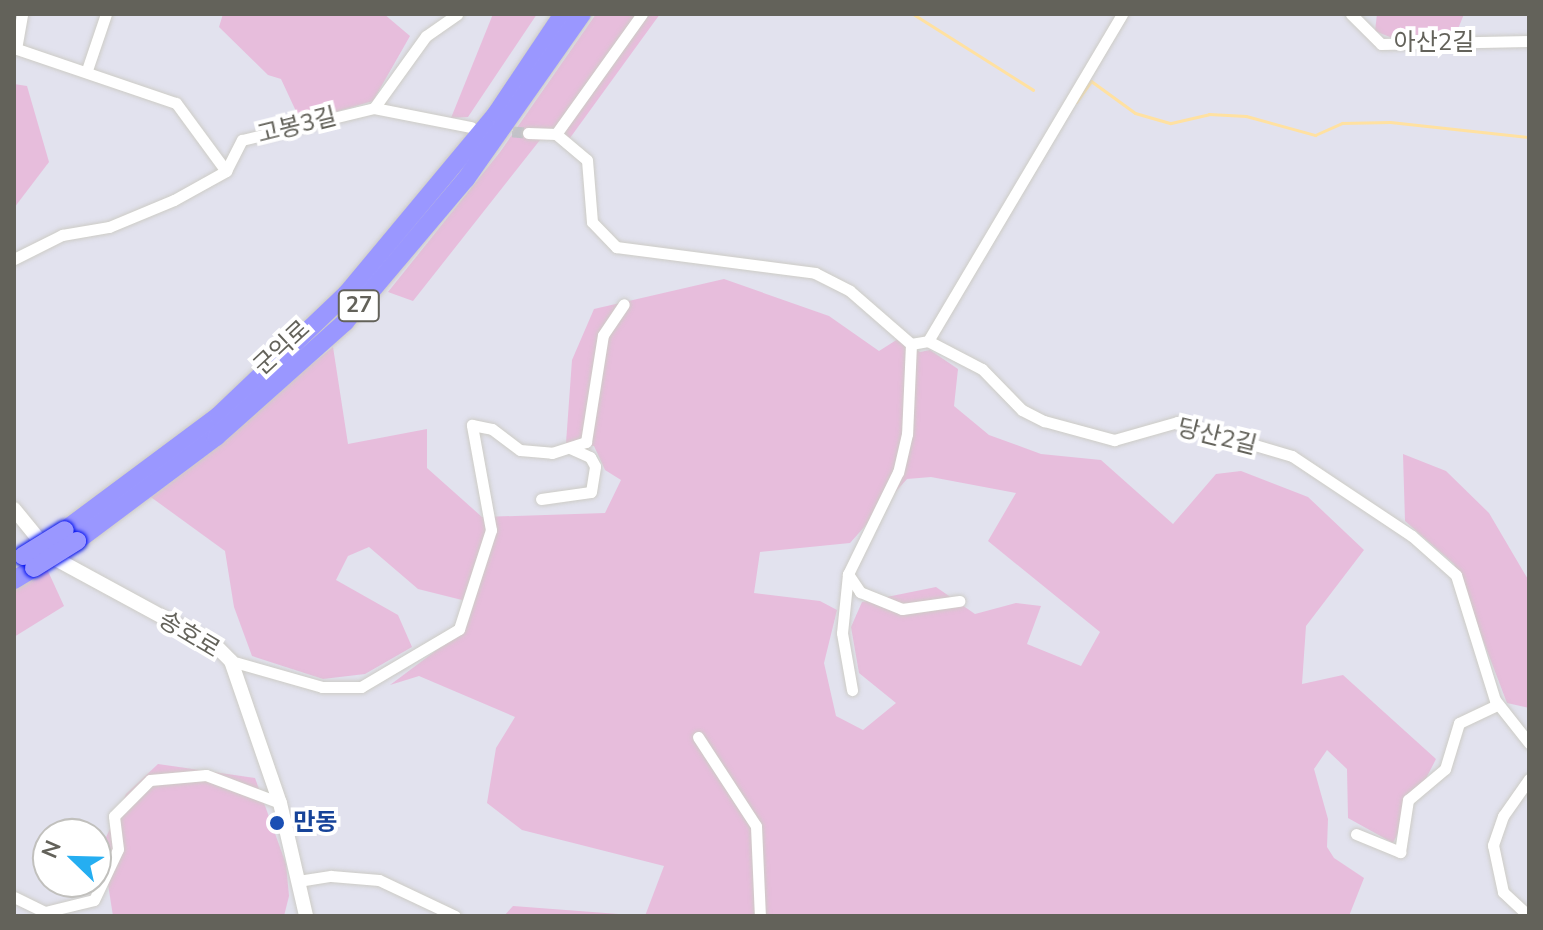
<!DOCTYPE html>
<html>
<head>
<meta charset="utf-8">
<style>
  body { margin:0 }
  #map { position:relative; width:1543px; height:930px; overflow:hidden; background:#e2e2ee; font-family:"Nunito Sans","Noto Sans KR",sans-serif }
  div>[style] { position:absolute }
  .green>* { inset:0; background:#e7bddc }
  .stream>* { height:3px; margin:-1.5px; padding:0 1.5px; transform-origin:1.5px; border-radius:1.5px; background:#ffe1a1 }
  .minor-tunnel>* { height:11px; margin-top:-5.5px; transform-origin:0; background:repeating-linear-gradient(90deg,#c2c2c9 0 11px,transparent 0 16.5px) }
  .roads { filter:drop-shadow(0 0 2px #cdccc6) drop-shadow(0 0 2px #cdccc6) }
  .minor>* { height:11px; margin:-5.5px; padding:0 5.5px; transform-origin:5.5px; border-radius:5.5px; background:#fff }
  .secondary>* { height:14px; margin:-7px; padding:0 7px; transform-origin:7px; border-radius:7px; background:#fff }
  .trunk>* { height:18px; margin:-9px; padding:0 9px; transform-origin:9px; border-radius:9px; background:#9a97ff }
  .bridges { filter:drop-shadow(0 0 2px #0010f0) drop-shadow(0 0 2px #0010f0) }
  .trunk-bridge>* { height:18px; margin:-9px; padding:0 9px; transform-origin:9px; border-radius:9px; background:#9a97ff }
  .dots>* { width:22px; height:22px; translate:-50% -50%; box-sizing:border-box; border:4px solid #fff; border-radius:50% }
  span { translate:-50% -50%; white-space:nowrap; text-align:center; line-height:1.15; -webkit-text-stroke:8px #fff; paint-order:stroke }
  .shield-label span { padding:2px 6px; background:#fff; border:2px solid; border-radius:6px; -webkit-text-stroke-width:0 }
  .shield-label { font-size:22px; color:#63625a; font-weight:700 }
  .street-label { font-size:24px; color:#63625a }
  .transit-label { font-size:24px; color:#164399; font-weight:700 }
  .left { translate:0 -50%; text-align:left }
  .frame { position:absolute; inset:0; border:16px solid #63625a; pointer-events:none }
  .north { position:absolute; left:32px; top:818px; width:80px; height:80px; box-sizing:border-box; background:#fff; border:2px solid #c1c0bd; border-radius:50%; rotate:293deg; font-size:22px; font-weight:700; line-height:32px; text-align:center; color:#63625a }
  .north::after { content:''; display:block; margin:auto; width:28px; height:36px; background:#25aef1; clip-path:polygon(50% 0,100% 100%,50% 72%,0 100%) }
</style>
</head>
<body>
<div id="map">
  <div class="green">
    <div style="clip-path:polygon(223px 14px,384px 14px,410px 36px,373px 101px,301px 122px,281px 79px,268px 75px,219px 27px)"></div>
    <div style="clip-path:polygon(493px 14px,537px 14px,468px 117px,451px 118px)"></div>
    <div style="clip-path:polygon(596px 14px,660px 14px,570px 138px,540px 140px,413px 301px,388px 292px,500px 152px)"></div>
    <div style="clip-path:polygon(1377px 14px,1464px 14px,1454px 39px,1397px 40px,1375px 31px)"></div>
    <div style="clip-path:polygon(14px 84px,27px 86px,49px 162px,14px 208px)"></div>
    <div style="clip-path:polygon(evenodd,724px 279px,829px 316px,879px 351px,898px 339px,920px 352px,930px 350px,958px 369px,954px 406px,989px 435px,1041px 454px,1101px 460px,1173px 524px,1216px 474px,1241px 471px,1308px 497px,1364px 550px,1306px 626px,1302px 684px,1343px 675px,1436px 759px,1393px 843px,1348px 818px,1347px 769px,1327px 750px,1314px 769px,1328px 819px,1327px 847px,1334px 858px,1364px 878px,1349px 916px,504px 916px,513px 906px,645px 916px,664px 866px,522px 830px,487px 803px,496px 748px,515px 717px,419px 676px,390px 685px,466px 628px,474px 603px,418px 589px,369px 547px,348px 556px,336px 580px,398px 615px,412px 647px,365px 674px,323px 679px,252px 656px,234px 607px,225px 551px,148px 495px,333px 347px,348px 444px,427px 429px,427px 468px,482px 517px,605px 513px,621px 480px,605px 470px,594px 446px,566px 443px,572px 360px,594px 309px,724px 279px,931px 477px,1016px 493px,988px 541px,1100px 632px,1081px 666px,1027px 644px,1041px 606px,1016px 603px,975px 614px,936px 587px,862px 602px,851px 627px,859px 673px,896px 703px,863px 730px,836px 716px,824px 663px,837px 610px,820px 601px,754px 593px,760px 552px,850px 543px,907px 479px,931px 477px)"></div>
    <div style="clip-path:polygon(1403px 454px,1446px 471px,1489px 513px,1529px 581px,1529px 708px,1507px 703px,1454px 564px,1405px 521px)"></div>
    <div style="clip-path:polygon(47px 569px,64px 606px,14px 637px,14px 589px)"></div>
    <div style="clip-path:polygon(158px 764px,255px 778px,286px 864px,289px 896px,284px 916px,113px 916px,102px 846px,126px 794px)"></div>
  </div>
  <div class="stream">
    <div style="left:913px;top:14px;width:142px;rotate:32.3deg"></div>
    <div style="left:1076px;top:102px;width:26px;rotate:-54deg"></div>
    <div style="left:1091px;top:81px;width:54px;rotate:36deg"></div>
    <div style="left:1135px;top:113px;width:37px;rotate:16deg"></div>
    <div style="left:1171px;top:123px;width:39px;rotate:-13deg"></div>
    <div style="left:1209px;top:114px;width:37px;rotate:3deg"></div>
    <div style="left:1246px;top:116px;width:72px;rotate:15.4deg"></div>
    <div style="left:1315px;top:135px;width:30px;rotate:-24deg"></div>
    <div style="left:1342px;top:123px;width:48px;rotate:-1.2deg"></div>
    <div style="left:1390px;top:122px;width:140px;rotate:6.2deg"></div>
  </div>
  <div class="minor-tunnel">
    <div style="left:496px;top:130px;width:32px;rotate:5deg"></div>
  </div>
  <div class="roads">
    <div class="minor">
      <div style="left:1351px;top:14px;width:42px;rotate:45deg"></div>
      <div style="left:1381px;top:44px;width:148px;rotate:-1.2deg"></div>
      <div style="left:14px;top:48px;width:171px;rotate:18.8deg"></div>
      <div style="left:176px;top:103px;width:84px;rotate:53.7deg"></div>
      <div style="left:16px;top:49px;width:36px;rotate:-80deg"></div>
      <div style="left:87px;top:70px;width:59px;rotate:-71.3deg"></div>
      <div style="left:374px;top:108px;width:89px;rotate:-54.2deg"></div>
      <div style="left:426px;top:36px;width:38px;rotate:-35deg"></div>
      <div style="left:528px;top:133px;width:28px;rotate:2deg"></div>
      <div style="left:556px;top:134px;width:40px;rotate:40deg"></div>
      <div style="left:587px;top:160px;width:62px;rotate:85.4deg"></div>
      <div style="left:592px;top:222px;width:35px;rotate:46deg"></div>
      <div style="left:616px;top:247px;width:201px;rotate:7.4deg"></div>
      <div style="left:815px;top:273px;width:39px;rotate:27deg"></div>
      <div style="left:850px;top:291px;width:81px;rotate:41deg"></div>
      <div style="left:556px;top:134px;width:148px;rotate:-54.4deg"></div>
      <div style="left:14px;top:259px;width:54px;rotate:-26.6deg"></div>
      <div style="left:62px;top:235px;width:48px;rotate:-9.7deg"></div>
      <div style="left:109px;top:227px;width:70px;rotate:-22.6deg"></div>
      <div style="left:174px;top:200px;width:60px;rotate:-29.1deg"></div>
      <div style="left:226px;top:171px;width:35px;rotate:-63deg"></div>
      <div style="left:242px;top:140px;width:136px;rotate:-13.6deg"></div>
      <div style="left:374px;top:108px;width:99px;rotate:11.1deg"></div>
      <div style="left:928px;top:341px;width:380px;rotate:-59.3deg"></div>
      <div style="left:911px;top:344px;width:17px;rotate:-10deg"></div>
      <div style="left:928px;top:341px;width:61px;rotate:27.4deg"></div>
      <div style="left:982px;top:369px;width:57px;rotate:45.7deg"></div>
      <div style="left:1022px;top:410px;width:25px;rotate:27deg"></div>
      <div style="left:1044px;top:421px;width:73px;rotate:15.2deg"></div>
      <div style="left:1114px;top:440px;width:66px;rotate:-15.9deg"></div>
      <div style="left:1177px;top:422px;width:120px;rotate:16.5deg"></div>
      <div style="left:1292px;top:456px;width:144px;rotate:33.7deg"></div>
      <div style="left:1412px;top:536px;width:59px;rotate:41.6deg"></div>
      <div style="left:1456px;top:575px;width:131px;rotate:72.7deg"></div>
      <div style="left:1495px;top:700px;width:55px;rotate:51.7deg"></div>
      <div style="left:911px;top:344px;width:90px;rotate:92.5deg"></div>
      <div style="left:907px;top:434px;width:39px;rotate:103deg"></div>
      <div style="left:898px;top:472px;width:114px;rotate:116.1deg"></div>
      <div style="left:848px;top:574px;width:22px;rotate:56deg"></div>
      <div style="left:860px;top:592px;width:45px;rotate:22deg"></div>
      <div style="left:902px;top:609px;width:58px;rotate:-8deg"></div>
      <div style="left:541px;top:499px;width:50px;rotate:-8deg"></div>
      <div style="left:591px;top:492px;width:26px;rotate:-81deg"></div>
      <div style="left:595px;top:466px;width:10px;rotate:-119deg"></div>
      <div style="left:590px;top:457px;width:22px;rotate:-156deg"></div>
      <div style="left:848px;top:574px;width:59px;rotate:95.8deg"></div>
      <div style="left:842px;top:633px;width:58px;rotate:80deg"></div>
      <div style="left:231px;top:661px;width:95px;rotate:15.9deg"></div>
      <div style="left:322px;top:687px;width:39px"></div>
      <div style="left:361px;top:687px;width:114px;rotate:-30.6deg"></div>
      <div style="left:459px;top:629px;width:104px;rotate:-72.1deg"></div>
      <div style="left:491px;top:530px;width:107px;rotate:-100.3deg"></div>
      <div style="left:472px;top:425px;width:20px;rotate:11deg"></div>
      <div style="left:492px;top:429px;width:35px;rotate:37deg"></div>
      <div style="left:520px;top:450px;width:32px;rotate:5deg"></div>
      <div style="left:552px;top:453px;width:36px;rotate:-18deg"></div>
      <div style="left:586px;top:442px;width:108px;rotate:-81deg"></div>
      <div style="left:603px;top:335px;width:37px;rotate:-56deg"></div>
      <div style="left:698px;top:737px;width:106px;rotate:56.9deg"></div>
      <div style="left:756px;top:826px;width:90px;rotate:87.5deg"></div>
      <div style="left:1529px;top:779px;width:45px;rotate:125.1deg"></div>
      <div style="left:1503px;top:816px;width:31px;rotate:109deg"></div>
      <div style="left:1493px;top:845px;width:48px;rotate:78deg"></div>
      <div style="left:1503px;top:892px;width:35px;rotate:43deg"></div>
      <div style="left:1356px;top:834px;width:48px;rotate:22.2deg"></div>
      <div style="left:1400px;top:852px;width:53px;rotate:-81.3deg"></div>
      <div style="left:1408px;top:800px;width:48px;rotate:-40deg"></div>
      <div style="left:1445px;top:769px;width:48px;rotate:-73.1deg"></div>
      <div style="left:1459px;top:723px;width:42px;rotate:-25.3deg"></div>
      <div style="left:298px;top:881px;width:33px;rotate:-9deg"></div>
      <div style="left:331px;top:876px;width:48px;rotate:4.8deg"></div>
      <div style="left:379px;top:880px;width:84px;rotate:25.3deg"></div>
      <div style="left:14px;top:897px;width:34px;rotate:26deg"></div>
      <div style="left:45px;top:912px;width:50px;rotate:-13.8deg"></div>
      <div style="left:94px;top:900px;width:56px;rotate:-64.8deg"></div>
      <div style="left:118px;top:849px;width:33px;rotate:-97deg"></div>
      <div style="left:114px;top:816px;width:51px;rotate:-45deg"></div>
      <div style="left:150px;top:780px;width:56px;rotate:-5.1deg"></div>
      <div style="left:206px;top:775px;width:79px;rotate:20.7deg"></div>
    </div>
    <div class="secondary">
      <div style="left:14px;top:509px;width:63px;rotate:50.8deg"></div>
      <div style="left:54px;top:558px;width:184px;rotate:28.5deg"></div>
      <div style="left:216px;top:646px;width:21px;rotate:45deg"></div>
      <div style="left:231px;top:661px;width:150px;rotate:71deg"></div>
      <div style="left:280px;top:803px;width:116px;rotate:77deg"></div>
    </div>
    <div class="trunk">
      <div style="left:65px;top:530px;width:191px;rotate:-36.7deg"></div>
      <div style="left:218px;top:416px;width:178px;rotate:-43.6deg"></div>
      <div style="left:347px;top:293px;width:233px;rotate:-50.2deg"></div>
      <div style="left:496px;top:114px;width:120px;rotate:-56.2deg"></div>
      <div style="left:77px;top:541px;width:174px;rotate:-36.8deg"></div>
      <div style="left:216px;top:437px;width:173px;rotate:-41.7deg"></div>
      <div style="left:345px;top:322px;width:187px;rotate:-49.8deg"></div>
      <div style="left:466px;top:179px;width:202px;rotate:-54.9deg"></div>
      <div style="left:14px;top:580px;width:23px;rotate:-31deg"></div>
    </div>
  </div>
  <div class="bridges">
    <div class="trunk-bridge">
      <div style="left:23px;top:556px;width:49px;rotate:-31.8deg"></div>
      <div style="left:34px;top:568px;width:51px;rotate:-32.1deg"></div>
    </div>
  </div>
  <div class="dots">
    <div style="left:277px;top:823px;background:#1a4fb4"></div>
  </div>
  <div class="shield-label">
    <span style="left:359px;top:306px">27</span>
  </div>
  <div class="street-label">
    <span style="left:1434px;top:43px">아산2길</span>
    <span style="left:297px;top:126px;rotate:-14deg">고봉3길</span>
    <span style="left:282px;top:348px;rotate:-43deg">군익로</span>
    <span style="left:1217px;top:437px;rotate:14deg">당산2길</span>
    <span style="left:189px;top:635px;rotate:31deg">송호로</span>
  </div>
  <div class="transit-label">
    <span class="left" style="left:293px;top:823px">만동</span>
  </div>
  <div class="frame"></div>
  <div class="north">N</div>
</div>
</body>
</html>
